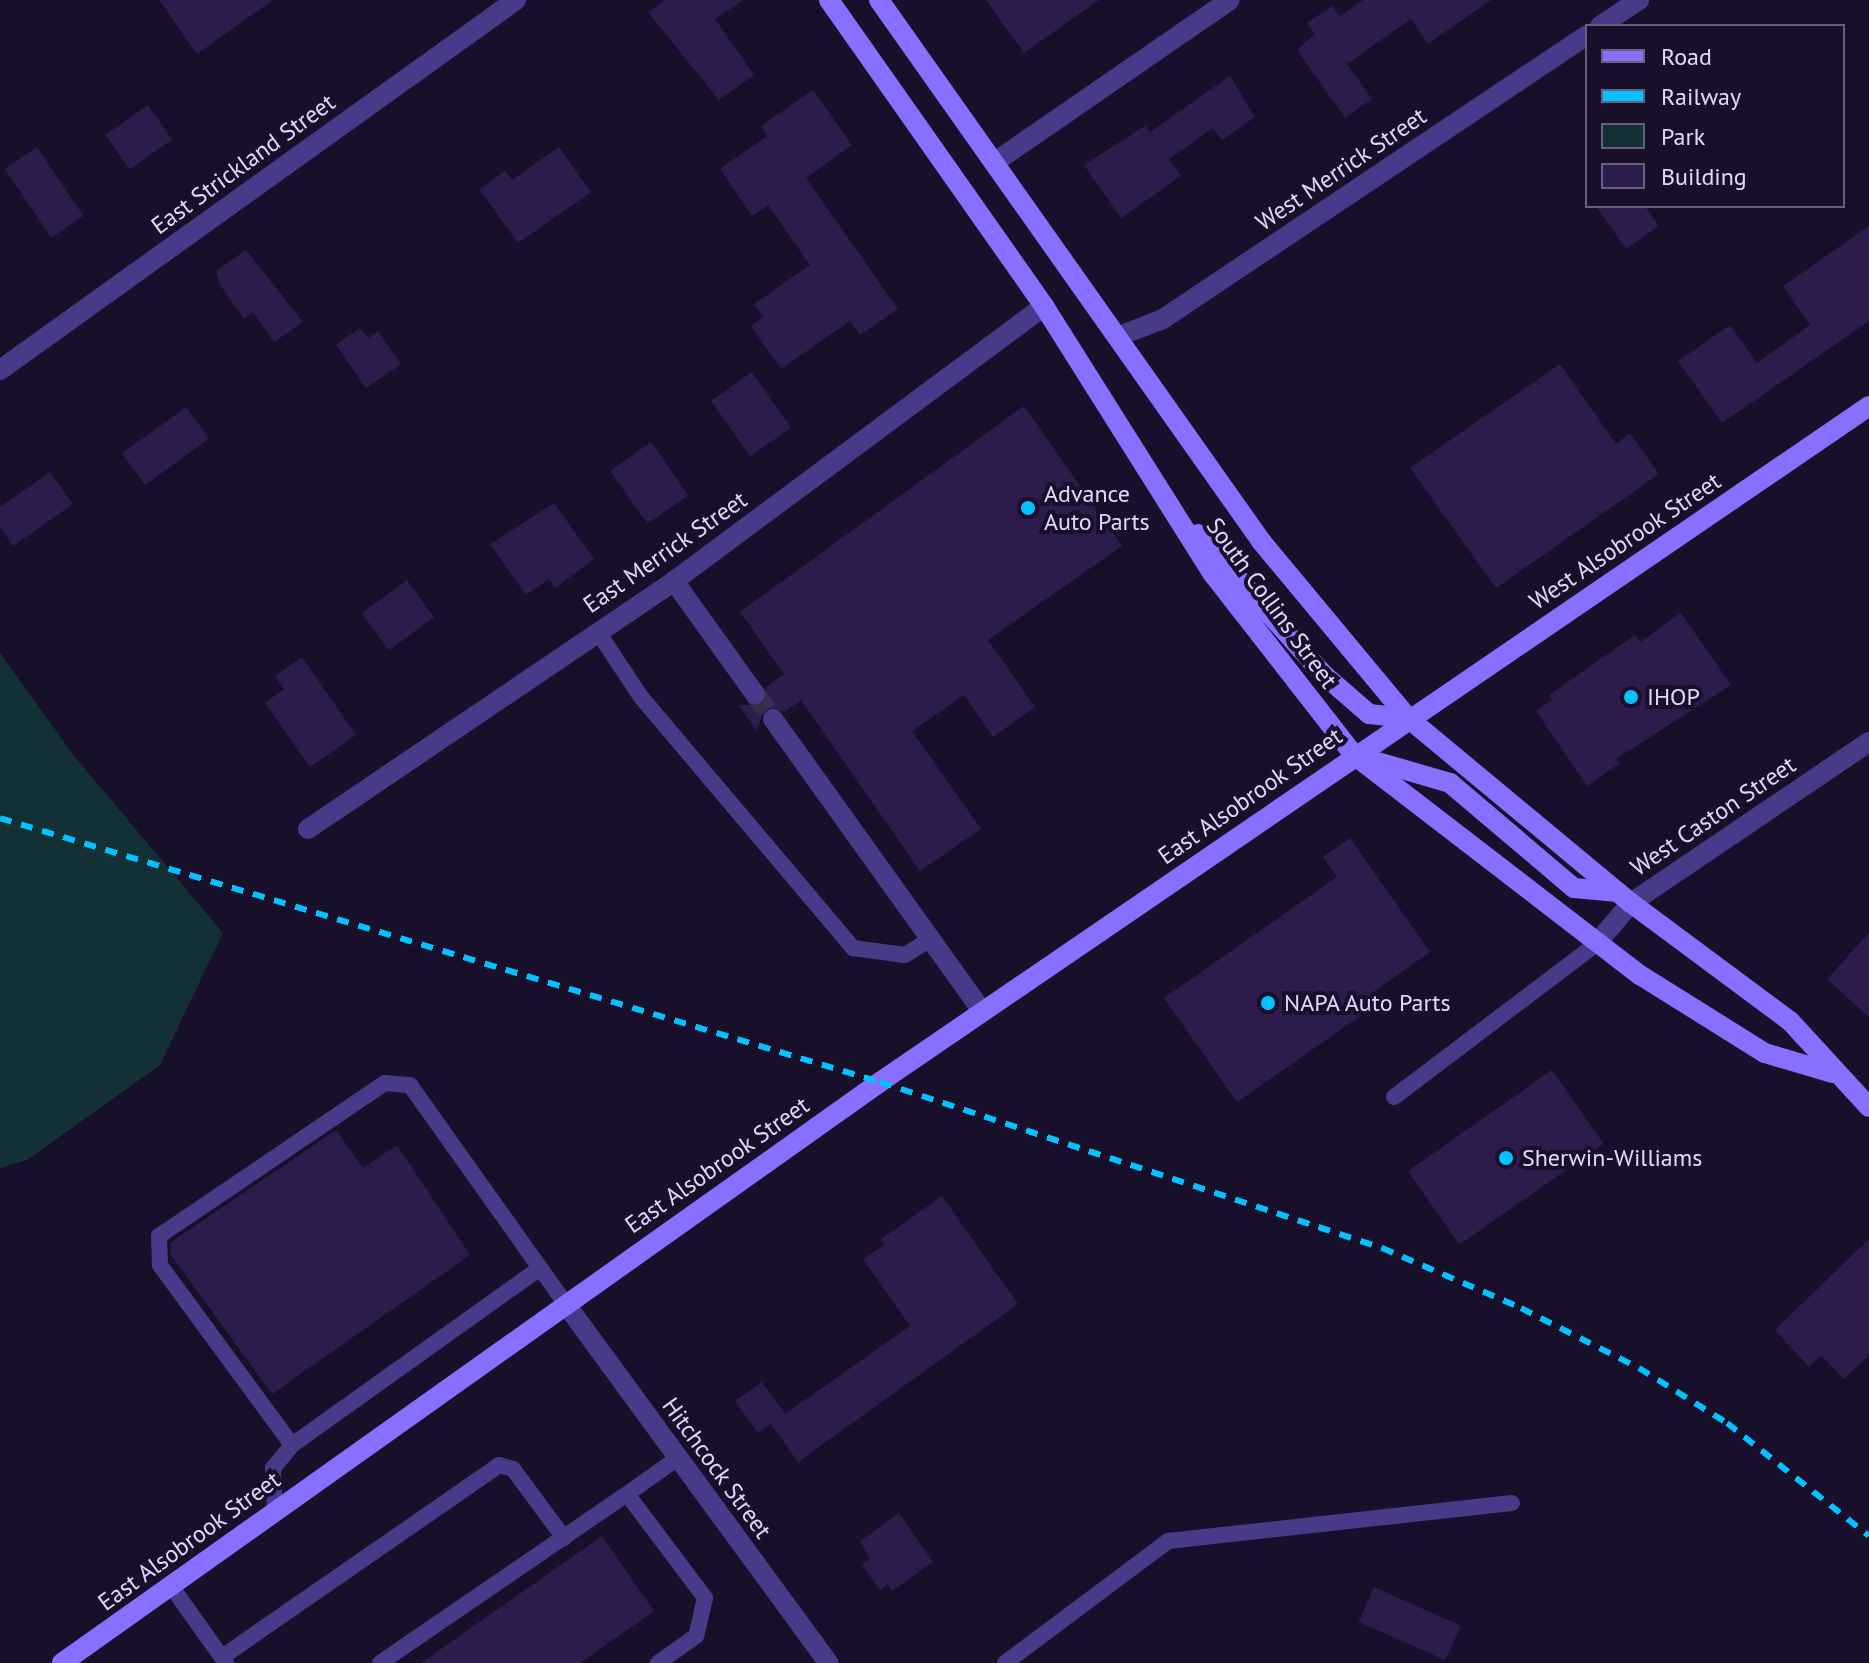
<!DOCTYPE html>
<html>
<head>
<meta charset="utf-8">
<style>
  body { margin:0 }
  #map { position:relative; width:1869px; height:1663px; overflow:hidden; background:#18102a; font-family:"PT Sans",sans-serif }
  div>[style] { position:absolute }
  .green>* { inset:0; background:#133034 }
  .building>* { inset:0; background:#2c1b4b; transform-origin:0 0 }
  .street-tunnel>* { height:20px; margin-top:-10px; transform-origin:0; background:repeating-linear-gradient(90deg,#362e4a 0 20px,transparent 0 30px) }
  .lane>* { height:16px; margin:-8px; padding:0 8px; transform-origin:8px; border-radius:8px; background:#493a89 }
  .street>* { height:20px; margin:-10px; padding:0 10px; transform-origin:10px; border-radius:10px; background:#493a89 }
  .secondary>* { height:20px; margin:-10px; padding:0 10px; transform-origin:10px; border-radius:10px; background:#886fff }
  .rail>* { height:6px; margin-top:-3px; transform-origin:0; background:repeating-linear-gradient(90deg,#04c2ff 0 12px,transparent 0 22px) }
  .dots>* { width:22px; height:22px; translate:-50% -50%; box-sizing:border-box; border:4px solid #18102a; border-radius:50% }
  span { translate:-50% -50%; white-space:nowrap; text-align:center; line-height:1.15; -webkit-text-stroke:8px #18102a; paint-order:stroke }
  .street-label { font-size:24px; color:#e2d8ff }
  .poi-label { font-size:24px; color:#e2d8ff }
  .left { translate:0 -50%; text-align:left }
  .legend { position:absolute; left:1585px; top:24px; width:260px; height:184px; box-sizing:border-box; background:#18102a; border:2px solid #69607f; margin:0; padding:10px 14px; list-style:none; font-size:24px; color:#e2d8ff }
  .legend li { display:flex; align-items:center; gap:16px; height:40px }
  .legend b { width:40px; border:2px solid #69607f }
</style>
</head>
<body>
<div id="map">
  <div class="green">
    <div style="clip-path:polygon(0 653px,75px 757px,223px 933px,160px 1065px,27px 1160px,0 1168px)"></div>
  </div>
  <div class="building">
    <div style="clip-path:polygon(159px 0,273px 0,197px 54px)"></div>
    <div style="clip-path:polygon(665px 0,743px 0,715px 19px,754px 75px,719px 100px,648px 12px)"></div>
    <div style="clip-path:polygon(986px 0,1099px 0,1024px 53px)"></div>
    <div style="clip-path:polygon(1363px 0,1491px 0,1428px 44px,1411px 19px,1347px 64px,1372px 99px,1345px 118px,1297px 50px,1315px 34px,1307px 23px,1332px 6px,1340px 16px)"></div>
    <div style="clip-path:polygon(1230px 76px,1255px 117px,1222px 140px,1213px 128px,1169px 159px,1181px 176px,1121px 218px,1084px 165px,1145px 126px,1150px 132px)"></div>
    <div style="clip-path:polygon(813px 90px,852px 145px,806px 178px,898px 309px,860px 335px,850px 321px,781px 369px,751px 326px,763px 317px,754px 304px,810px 265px,768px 205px,752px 216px,720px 169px,767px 136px,761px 126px)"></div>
    <div style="left:148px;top:105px;width:42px;height:52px;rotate:55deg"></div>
    <div style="left:37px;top:147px;width:83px;height:39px;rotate:56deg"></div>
    <div style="clip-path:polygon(559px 147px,591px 192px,518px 243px,479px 189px,505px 171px,512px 180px)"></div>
    <div style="clip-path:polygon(1596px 206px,1645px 206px,1659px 226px,1626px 249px)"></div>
    <div style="clip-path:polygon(1869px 226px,1869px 321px,1722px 423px,1678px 361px,1730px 325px,1757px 363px,1810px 325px,1783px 286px)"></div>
    <div style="clip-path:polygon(246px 250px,303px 322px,274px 342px,253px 312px,244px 319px,220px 285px,216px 271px)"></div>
    <div style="clip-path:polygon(360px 328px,368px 338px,378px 331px,401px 364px,366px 388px,336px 345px)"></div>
    <div style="clip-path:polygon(1560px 364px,1616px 444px,1630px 433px,1659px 474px,1496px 588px,1410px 468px)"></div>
    <div style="left:752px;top:372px;width:68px;height:50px;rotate:55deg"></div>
    <div style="clip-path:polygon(1024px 406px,1122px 546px,988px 640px,1035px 707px,993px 737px,964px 695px,912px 731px,981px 829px,920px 871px,801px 700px,784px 712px,766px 708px,756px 731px,739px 705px,762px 705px,766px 687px,784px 674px,740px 612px)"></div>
    <div style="left:186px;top:407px;width:39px;height:79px;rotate:54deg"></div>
    <div style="left:651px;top:442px;width:65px;height:50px;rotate:55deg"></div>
    <div style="clip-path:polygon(50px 472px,73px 504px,13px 546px,0 527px,0 507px)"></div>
    <div style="clip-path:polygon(554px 503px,594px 559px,555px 588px,549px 579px,526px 595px,490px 544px)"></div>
    <div style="left:407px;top:580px;width:46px;height:56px;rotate:54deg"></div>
    <div style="clip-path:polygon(1681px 613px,1731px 685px,1616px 759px,1619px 764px,1587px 786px,1536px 711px,1552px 700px,1549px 695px,1635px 635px,1640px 642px)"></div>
    <div style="clip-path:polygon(302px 657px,356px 735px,310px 767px,265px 703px,284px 689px,275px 676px)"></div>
    <div style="clip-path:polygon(1350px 838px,1430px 952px,1365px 998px,1372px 1008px,1237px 1102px,1164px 998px,1337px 877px,1323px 857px)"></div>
    <div style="clip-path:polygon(1869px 933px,1869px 1017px,1827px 979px)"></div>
    <div style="left:1552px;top:1070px;width:90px;height:176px;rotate:55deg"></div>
    <div style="clip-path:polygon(336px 1130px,363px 1168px,397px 1145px,470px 1255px,272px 1394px,171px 1255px,170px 1243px)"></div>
    <div style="clip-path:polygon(942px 1196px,1018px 1304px,798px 1462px,771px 1424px,758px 1433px,735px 1401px,762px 1382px,785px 1414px,910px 1326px,863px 1259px,884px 1245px,880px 1240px)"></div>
    <div style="clip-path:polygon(1869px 1239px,1869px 1355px,1844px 1379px,1821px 1355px,1809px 1367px,1775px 1330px)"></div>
    <div style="clip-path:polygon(899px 1513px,933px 1562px,892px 1591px,888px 1584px,880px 1590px,862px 1565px,870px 1559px,860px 1541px)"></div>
    <div style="clip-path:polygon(602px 1536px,654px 1611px,580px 1663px,421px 1663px)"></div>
    <div style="left:1374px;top:1587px;width:95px;height:38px;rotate:24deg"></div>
  </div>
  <div class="street-tunnel">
    <div style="left:755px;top:694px;width:31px;rotate:54deg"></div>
  </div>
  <div class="lane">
    <div style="left:598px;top:632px;width:78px;rotate:56.5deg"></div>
    <div style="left:641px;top:697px;width:329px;rotate:49.8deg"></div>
    <div style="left:853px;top:948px;width:52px;rotate:7.7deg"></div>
    <div style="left:905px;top:955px;width:31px;rotate:-32deg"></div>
    <div style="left:1394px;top:1097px;width:253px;rotate:-37.1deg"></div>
    <div style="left:292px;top:1445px;width:305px;rotate:-35.5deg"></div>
    <div style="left:627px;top:1494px;width:62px;rotate:-35.2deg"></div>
    <div style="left:275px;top:1511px;width:43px;rotate:-92.7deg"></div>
    <div style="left:273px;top:1468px;width:30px;rotate:-50deg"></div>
    <div style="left:292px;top:1445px;width:223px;rotate:-126.3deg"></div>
    <div style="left:160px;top:1265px;width:29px;rotate:-92deg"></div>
    <div style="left:159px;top:1236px;width:273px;rotate:-34.1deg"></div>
    <div style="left:385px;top:1083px;width:25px;rotate:5deg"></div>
    <div style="left:410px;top:1085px;width:267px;rotate:54.6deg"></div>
    <div style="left:171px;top:1586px;width:95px;rotate:54.5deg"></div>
    <div style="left:222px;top:1657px;width:337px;rotate:-34.7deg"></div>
    <div style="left:499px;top:1465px;width:15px;rotate:16deg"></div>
    <div style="left:513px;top:1469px;width:86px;rotate:53.5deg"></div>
    <div style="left:380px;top:1663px;width:299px;rotate:-34.4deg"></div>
    <div style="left:627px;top:1494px;width:130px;rotate:53.1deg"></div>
    <div style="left:705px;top:1598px;width:39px;rotate:103deg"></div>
    <div style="left:696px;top:1636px;width:47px;rotate:144.6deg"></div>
    <div style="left:1005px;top:1663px;width:204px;rotate:-36.8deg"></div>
    <div style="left:1168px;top:1541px;width:346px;rotate:-6.3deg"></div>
  </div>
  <div class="street">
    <div style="left:1600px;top:26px;width:47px;rotate:-33.7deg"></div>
    <div style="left:995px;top:162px;width:285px;rotate:-34.6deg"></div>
    <div style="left:1119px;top:336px;width:47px;rotate:-21.1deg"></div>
    <div style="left:1163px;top:319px;width:510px;rotate:-33.81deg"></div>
    <div style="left:0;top:370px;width:635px;rotate:-35.64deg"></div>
    <div style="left:674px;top:581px;width:139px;rotate:54.4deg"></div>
    <div style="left:773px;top:719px;width:360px;rotate:54.4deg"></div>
    <div style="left:308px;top:829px;width:442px;rotate:-34.1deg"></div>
    <div style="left:674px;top:581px;width:461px;rotate:-36.6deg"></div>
    <div style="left:1596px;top:944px;width:54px;rotate:-49.5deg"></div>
    <div style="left:1631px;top:903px;width:287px;rotate:-34.1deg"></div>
    <div style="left:565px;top:1303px;width:446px;rotate:53.8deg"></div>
  </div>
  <div class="secondary">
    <div style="left:829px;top:0;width:374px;rotate:54.9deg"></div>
    <div style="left:1044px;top:306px;width:317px;rotate:57.8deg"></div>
    <div style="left:1213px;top:574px;width:229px;rotate:52.1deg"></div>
    <div style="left:1354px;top:755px;width:361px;rotate:37.6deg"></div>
    <div style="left:1640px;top:975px;width:147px;rotate:32deg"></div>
    <div style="left:1765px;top:1053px;width:70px;rotate:16.6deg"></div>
    <div style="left:879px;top:0;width:662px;rotate:54.77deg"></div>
    <div style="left:1261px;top:541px;width:230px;rotate:50.3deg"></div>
    <div style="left:1408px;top:718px;width:290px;rotate:39.7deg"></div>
    <div style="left:1631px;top:903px;width:198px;rotate:36.6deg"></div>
    <div style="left:1790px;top:1021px;width:117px;rotate:47.4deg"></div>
    <div style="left:1198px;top:534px;width:188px;rotate:48.2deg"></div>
    <div style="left:1323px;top:674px;width:61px;rotate:41deg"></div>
    <div style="left:1369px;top:714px;width:39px;rotate:6deg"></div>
    <div style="left:1364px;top:758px;width:90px;rotate:16.2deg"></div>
    <div style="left:1450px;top:783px;width:162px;rotate:40.3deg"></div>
    <div style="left:1574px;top:888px;width:44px;rotate:5.2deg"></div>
    <div style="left:62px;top:1663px;width:1003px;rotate:-35.38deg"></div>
    <div style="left:880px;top:1082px;width:1198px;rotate:-34.35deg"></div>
  </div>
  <div class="rail">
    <div style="left:0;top:818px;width:919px;rotate:16.7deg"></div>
    <div style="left:880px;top:1082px;width:529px;rotate:18.3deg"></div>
    <div style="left:1382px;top:1248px;width:151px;rotate:23.3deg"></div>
    <div style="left:1521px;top:1308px;width:132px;rotate:27deg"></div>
    <div style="left:1639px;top:1368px;width:104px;rotate:32deg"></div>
    <div style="left:1727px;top:1423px;width:181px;rotate:38.5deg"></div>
  </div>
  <div class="dots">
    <div style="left:1028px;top:508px;background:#04c2ff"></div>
    <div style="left:1631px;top:697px;background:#04c2ff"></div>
    <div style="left:1268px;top:1003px;background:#04c2ff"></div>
    <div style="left:1506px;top:1158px;background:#04c2ff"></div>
  </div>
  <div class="street-label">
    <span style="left:243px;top:164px;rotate:-36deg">East Strickland Street</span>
    <span style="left:1341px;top:169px;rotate:-34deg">West Merrick Street</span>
    <span style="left:1625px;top:541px;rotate:-34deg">West Alsobrook Street</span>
    <span style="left:665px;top:552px;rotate:-35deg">East Merrick Street</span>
    <span style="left:1272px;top:603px;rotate:54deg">South Collins Street</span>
    <span style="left:1250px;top:796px;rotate:-35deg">East Alsobrook Street</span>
    <span style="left:1713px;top:816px;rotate:-34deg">West Caston Street</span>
    <span style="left:717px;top:1165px;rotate:-35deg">East Alsobrook Street</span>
    <span style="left:717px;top:1468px;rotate:54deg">Hitchcock Street</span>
    <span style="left:189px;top:1541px;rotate:-36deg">East Alsobrook Street</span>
  </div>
  <div class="poi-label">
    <span class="left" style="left:1044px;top:508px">Advance<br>Auto Parts</span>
    <span class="left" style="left:1647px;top:697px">IHOP</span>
    <span class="left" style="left:1284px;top:1003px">NAPA Auto Parts</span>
    <span class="left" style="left:1522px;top:1158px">Sherwin-Williams</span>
  </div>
  <ul class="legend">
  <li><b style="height:10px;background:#886fff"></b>Road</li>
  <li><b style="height:10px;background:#04c2ff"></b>Railway</li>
  <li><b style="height:22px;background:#133034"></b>Park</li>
  <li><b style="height:22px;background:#2c1b4b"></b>Building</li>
  </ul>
</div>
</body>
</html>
